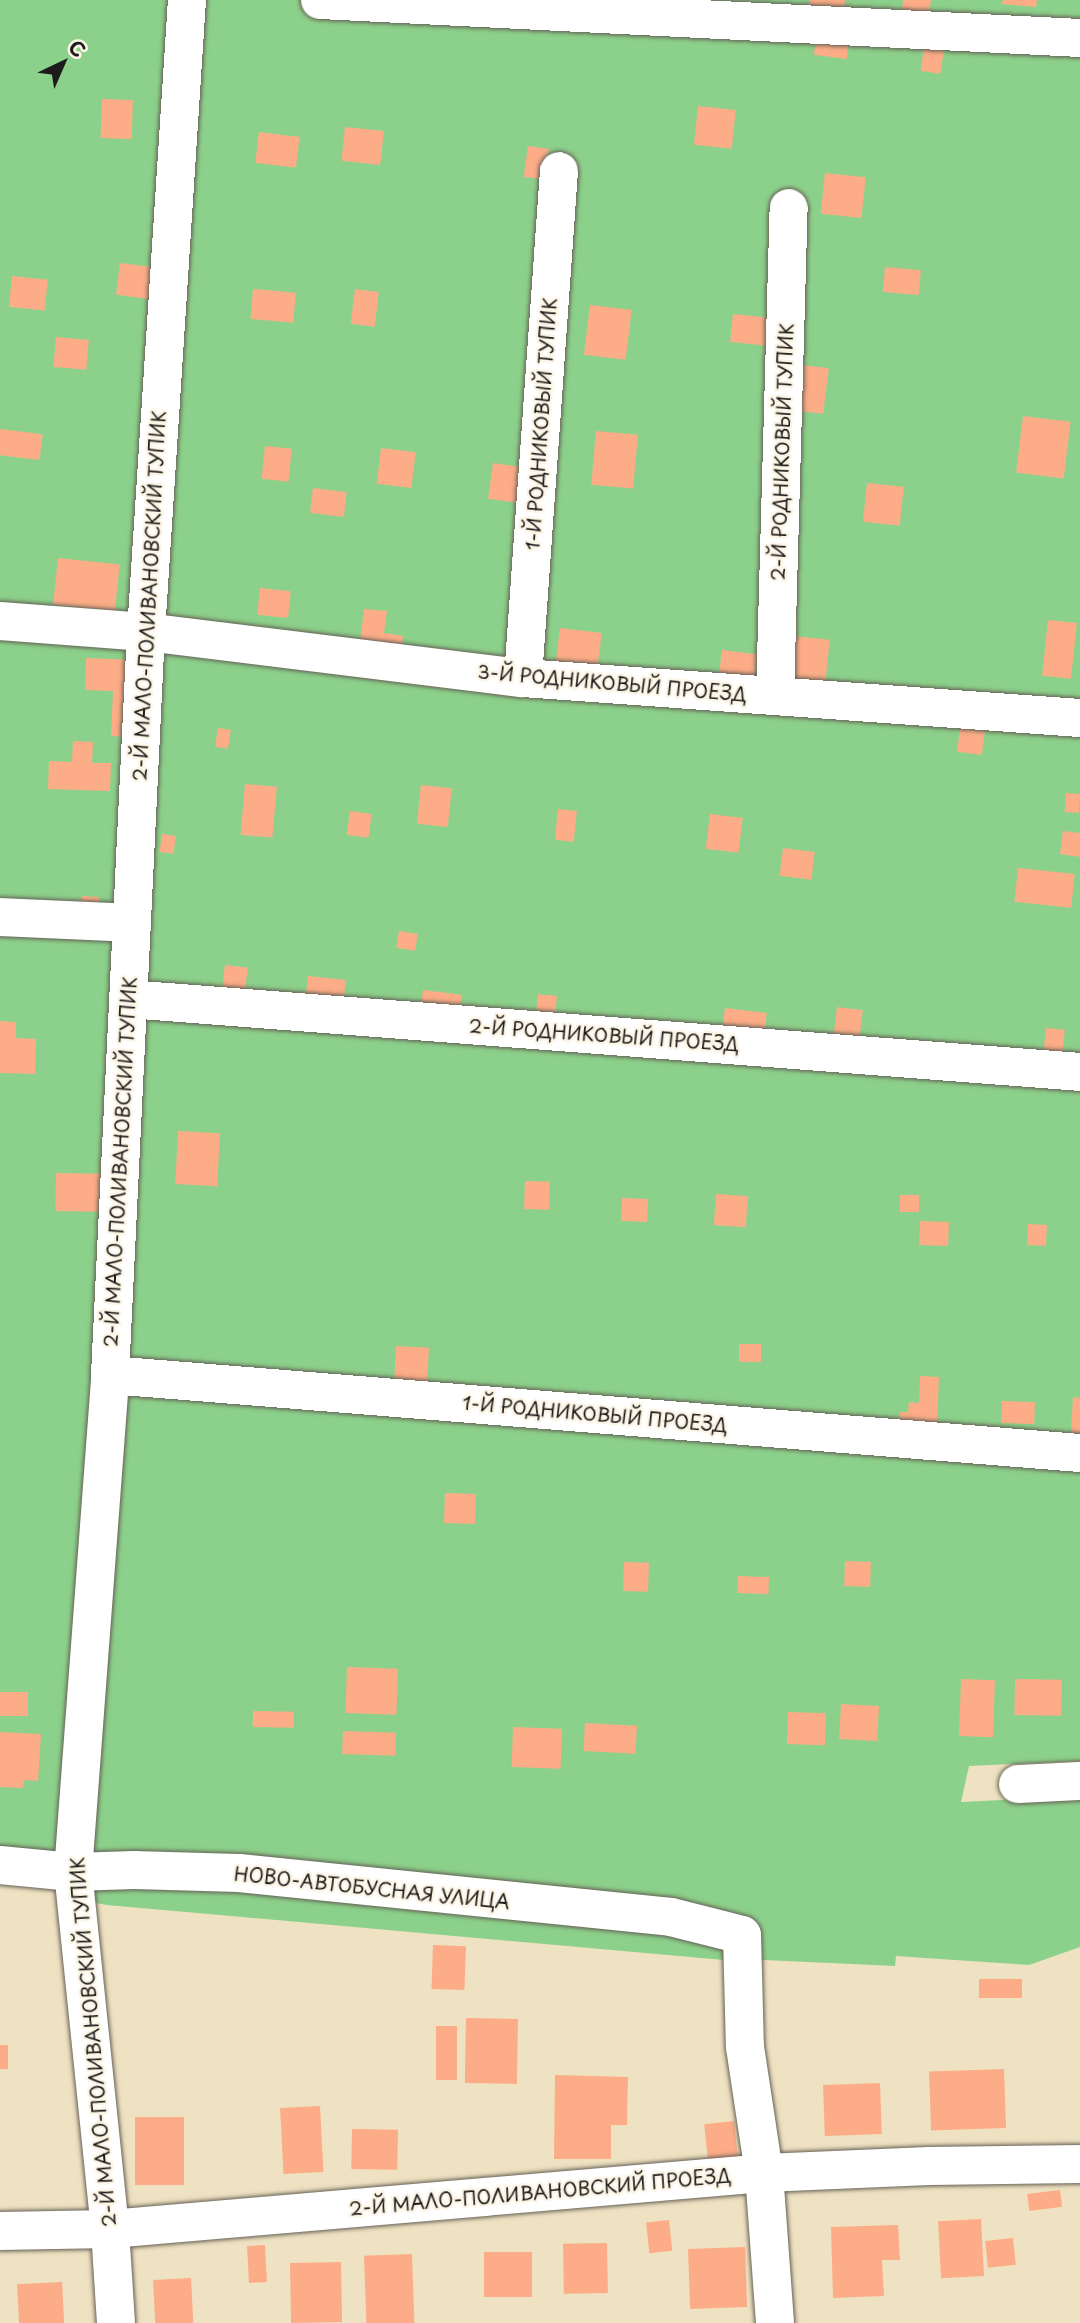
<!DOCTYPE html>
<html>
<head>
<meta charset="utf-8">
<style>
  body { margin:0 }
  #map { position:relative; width:1080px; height:2323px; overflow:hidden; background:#efe2c2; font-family:"Playpen Sans",sans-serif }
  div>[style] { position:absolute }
  .green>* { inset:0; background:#8cd18b }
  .building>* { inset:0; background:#fcac86; transform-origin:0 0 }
  .roads { filter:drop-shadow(0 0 2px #666156) drop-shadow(0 0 2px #666156) }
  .minor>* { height:38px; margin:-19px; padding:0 19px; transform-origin:19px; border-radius:19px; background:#fff }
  span { translate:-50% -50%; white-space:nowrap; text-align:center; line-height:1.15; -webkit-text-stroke:5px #fcf5e5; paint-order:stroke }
  .street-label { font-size:19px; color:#1c1c1c }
  .north { position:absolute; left:28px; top:28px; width:70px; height:70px; -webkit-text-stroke:5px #fcf5e5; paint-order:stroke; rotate:44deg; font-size:19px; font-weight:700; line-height:28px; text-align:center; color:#1c1c1c }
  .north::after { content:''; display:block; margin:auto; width:24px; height:32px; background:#1c1c1c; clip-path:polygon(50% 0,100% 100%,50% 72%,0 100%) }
</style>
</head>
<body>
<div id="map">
  <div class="green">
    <div style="clip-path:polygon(0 0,1080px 0,1080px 1761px,969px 1766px,961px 1802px,1080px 1796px,1080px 1947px,1029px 1965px,896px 1956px,895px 1966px,764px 1960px,735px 1961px,107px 1905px,78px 1900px,0 1846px)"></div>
  </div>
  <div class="building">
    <div style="clip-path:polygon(810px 0,845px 0,843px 16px,809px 12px)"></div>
    <div style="clip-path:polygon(903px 0,931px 0,928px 21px,901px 18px)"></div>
    <div style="clip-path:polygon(1003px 0,1037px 0,1036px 7px,1002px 4px)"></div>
    <div style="left:816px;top:38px;width:33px;height:17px;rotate:7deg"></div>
    <div style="left:925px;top:42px;width:20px;height:29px;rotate:9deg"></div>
    <div style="left:102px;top:99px;width:31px;height:39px;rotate:2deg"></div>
    <div style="left:698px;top:106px;width:38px;height:39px;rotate:6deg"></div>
    <div style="left:345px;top:127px;width:39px;height:34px;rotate:6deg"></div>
    <div style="left:259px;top:132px;width:41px;height:31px;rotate:7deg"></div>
    <div style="left:528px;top:146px;width:21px;height:31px;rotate:8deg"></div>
    <div style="left:825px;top:173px;width:41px;height:41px;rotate:6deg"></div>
    <div style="left:120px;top:263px;width:42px;height:32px;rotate:7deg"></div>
    <div style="left:885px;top:267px;width:36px;height:25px;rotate:5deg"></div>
    <div style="left:12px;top:276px;width:36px;height:31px;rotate:6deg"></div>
    <div style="left:253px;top:289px;width:43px;height:30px;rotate:5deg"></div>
    <div style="left:355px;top:289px;width:24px;height:35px;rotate:7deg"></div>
    <div style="left:590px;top:305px;width:42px;height:50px;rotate:7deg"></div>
    <div style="left:733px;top:314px;width:40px;height:28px;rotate:6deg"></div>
    <div style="left:56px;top:337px;width:33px;height:30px;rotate:5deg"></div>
    <div style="left:803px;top:365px;width:26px;height:46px;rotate:7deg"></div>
    <div style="left:1023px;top:416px;width:48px;height:57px;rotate:7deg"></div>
    <div style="left:0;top:429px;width:43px;height:26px;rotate:7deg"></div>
    <div style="left:596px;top:431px;width:42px;height:54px;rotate:5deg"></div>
    <div style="left:265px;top:446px;width:27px;height:33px;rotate:6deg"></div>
    <div style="left:381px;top:448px;width:35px;height:36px;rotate:7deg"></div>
    <div style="left:493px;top:463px;width:29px;height:36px;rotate:8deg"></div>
    <div style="left:867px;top:483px;width:37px;height:39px;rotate:6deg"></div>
    <div style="left:313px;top:488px;width:34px;height:25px;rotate:7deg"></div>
    <div style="left:58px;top:558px;width:62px;height:47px;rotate:6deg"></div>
    <div style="left:260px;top:588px;width:31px;height:27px;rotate:6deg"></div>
    <div style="clip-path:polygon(364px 609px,387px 611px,384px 633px,403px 636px,401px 656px,359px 651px)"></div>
    <div style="left:1048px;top:620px;width:29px;height:56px;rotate:6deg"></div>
    <div style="left:560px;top:628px;width:42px;height:36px;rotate:7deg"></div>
    <div style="left:793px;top:636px;width:37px;height:43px;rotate:6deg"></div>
    <div style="left:722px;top:650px;width:35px;height:29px;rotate:7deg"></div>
    <div style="clip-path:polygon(86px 658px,136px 660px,133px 737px,111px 736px,113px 691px,85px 690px)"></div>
    <div style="left:218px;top:728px;width:13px;height:19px;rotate:9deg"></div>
    <div style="left:960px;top:728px;width:25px;height:24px;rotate:7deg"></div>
    <div style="clip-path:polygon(73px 741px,93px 742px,92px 763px,111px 763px,110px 791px,48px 789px,49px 761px,72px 762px)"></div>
    <div style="left:245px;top:784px;width:32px;height:51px;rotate:5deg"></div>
    <div style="left:421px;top:785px;width:31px;height:39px;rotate:6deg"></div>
    <div style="left:1066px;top:793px;width:14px;height:19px;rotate:4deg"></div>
    <div style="left:558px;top:809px;width:19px;height:31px;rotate:6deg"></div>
    <div style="left:350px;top:811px;width:22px;height:24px;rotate:8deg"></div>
    <div style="left:710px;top:814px;width:33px;height:35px;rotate:7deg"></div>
    <div style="clip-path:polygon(1063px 831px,1080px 833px,1080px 857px,1060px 854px)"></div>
    <div style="left:162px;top:834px;width:14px;height:18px;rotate:8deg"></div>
    <div style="left:783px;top:848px;width:32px;height:28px;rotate:7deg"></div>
    <div style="left:1018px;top:868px;width:57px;height:34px;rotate:6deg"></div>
    <div style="left:82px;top:896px;width:17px;height:15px;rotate:3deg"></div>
    <div style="left:399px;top:931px;width:19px;height:17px;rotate:9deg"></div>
    <div style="left:225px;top:965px;width:23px;height:28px;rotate:7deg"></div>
    <div style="left:308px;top:976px;width:38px;height:26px;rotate:6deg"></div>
    <div style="left:423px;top:990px;width:39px;height:22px;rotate:7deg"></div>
    <div style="left:538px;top:994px;width:19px;height:27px;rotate:6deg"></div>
    <div style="left:837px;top:1007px;width:26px;height:41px;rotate:7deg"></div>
    <div style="left:725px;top:1008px;width:42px;height:32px;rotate:7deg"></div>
    <div style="clip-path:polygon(0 1021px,16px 1022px,16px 1038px,36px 1039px,35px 1074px,0 1073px)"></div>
    <div style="left:1046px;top:1028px;width:19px;height:28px;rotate:6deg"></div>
    <div style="left:178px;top:1131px;width:42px;height:53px;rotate:3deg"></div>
    <div style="left:56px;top:1173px;width:46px;height:38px;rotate:1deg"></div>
    <div style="left:525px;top:1181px;width:25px;height:28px;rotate:2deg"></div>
    <div style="left:716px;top:1194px;width:32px;height:31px;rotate:4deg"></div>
    <div style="left:900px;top:1195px;width:19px;height:17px"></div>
    <div style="left:622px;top:1198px;width:26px;height:23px;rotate:2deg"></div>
    <div style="left:920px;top:1221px;width:29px;height:24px;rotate:2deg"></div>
    <div style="left:1028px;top:1224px;width:19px;height:21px;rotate:3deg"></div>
    <div style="left:739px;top:1344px;width:22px;height:18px"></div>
    <div style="left:396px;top:1346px;width:33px;height:38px;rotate:3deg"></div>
    <div style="clip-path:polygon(920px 1376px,939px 1377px,937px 1425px,899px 1424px,900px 1412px,908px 1412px,909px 1402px,919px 1403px)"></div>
    <div style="clip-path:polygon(1073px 1397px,1080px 1398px,1080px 1433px,1071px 1433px)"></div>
    <div style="left:1002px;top:1401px;width:33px;height:22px;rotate:2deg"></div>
    <div style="left:445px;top:1493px;width:31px;height:30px;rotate:2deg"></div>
    <div style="left:845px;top:1561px;width:26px;height:25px;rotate:2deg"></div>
    <div style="left:624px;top:1562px;width:25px;height:29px;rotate:2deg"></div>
    <div style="left:738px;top:1576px;width:31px;height:17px;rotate:2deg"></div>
    <div style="left:347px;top:1667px;width:51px;height:46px;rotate:2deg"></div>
    <div style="left:961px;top:1679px;width:34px;height:57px;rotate:2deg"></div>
    <div style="left:1015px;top:1679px;width:47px;height:36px;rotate:1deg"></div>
    <div style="left:0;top:1692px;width:28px;height:24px"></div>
    <div style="left:841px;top:1704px;width:38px;height:35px;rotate:3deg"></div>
    <div style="left:253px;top:1711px;width:41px;height:16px;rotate:1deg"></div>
    <div style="left:788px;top:1712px;width:38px;height:32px;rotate:2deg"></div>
    <div style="left:585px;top:1723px;width:52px;height:28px;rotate:3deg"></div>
    <div style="left:513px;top:1727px;width:49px;height:40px;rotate:2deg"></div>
    <div style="left:343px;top:1731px;width:53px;height:23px;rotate:2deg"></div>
    <div style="clip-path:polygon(0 1732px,41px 1734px,38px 1781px,24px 1780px,23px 1788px,0 1787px)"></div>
    <div style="left:433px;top:1945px;width:33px;height:44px;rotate:2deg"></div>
    <div style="left:1022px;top:1979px;width:19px;height:43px;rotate:90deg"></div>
    <div style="left:466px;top:2018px;width:52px;height:65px;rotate:1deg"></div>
    <div style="left:436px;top:2026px;width:21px;height:54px"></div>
    <div style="left:0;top:2045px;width:8px;height:24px"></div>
    <div style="left:1004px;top:2069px;width:59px;height:75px;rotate:88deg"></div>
    <div style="clip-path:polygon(555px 2075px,628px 2077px,627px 2125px,611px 2125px,611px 2159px,554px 2159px)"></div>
    <div style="left:880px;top:2083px;width:51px;height:57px;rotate:88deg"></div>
    <div style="left:320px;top:2106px;width:66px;height:40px;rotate:87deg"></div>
    <div style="left:135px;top:2117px;width:49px;height:68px"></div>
    <div style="left:734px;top:2121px;width:40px;height:30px;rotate:84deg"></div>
    <div style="left:352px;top:2129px;width:46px;height:40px;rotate:1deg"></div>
    <div style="left:1060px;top:2190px;width:17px;height:33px;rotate:83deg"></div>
    <div style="left:981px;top:2219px;width:57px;height:43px;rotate:87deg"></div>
    <div style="left:669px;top:2220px;width:31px;height:23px;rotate:84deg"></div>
    <div style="clip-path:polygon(898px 2225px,900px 2260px,882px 2260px,884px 2296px,833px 2298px,831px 2227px)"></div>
    <div style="left:1013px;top:2238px;width:27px;height:28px;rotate:84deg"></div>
    <div style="left:607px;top:2243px;width:50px;height:44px;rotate:89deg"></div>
    <div style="left:265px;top:2245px;width:37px;height:18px;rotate:87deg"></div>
    <div style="left:745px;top:2247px;width:60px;height:57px;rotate:88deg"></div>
    <div style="left:484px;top:2252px;width:48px;height:45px"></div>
    <div style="left:412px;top:2254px;width:69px;height:48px;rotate:88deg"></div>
    <div style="left:341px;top:2262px;width:60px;height:51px;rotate:89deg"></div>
    <div style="left:191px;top:2278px;width:45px;height:38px;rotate:87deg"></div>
    <div style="left:62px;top:2282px;width:41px;height:45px;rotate:87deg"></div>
  </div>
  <div class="roads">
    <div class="minor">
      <div style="left:320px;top:0;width:761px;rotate:2.86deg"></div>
      <div style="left:0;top:621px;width:146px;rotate:4.3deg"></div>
      <div style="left:146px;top:632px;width:380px;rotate:7deg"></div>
      <div style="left:523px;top:678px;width:558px;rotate:4.11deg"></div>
      <div style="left:523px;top:678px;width:508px;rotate:-85.94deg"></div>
      <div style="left:775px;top:696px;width:488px;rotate:-88.4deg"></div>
      <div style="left:0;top:917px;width:132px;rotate:2.6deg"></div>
      <div style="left:128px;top:999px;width:955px;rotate:4.38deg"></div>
      <div style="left:110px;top:1375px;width:973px;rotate:4.6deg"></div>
      <div style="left:1018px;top:1784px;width:62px;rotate:-2.8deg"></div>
      <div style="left:0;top:1865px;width:73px;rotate:5.5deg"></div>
      <div style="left:73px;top:1872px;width:61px;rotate:-1.9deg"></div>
      <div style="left:134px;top:1870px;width:105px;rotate:1.6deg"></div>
      <div style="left:239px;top:1873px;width:434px;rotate:5.8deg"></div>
      <div style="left:671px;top:1917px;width:73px;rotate:14.2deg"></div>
      <div style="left:742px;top:1935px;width:112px;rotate:88.5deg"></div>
      <div style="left:745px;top:2047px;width:127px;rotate:81.4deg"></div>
      <div style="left:764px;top:2173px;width:150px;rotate:85.8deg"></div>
      <div style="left:0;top:2231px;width:110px;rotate:-1deg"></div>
      <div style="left:110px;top:2229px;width:656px;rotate:-4.89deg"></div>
      <div style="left:764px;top:2173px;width:165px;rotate:-2.4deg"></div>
      <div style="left:929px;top:2166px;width:151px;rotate:-0.8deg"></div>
      <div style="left:116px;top:2323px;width:94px;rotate:-93.7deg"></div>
      <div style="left:110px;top:2229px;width:359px;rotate:-95.9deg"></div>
      <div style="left:73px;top:1872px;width:498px;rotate:-85.7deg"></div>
      <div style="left:110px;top:1375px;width:744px;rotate:-87.23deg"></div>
      <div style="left:146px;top:632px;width:633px;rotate:-86.29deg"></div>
    </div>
  </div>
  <div class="street-label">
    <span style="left:541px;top:424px;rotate:-86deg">1-Й РОДНИКОВЫЙ ТУПИК</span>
    <span style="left:782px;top:452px;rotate:-88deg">2-Й РОДНИКОВЫЙ ТУПИК</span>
    <span style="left:149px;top:596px;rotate:-87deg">2-Й МАЛО-ПОЛИВАНОВСКИЙ ТУПИК</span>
    <span style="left:612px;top:683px;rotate:5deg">3-Й РОДНИКОВЫЙ ПРОЕЗД</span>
    <span style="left:604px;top:1035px;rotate:4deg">2-Й РОДНИКОВЫЙ ПРОЕЗД</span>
    <span style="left:120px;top:1162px;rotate:-87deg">2-Й МАЛО-ПОЛИВАНОВСКИЙ ТУПИК</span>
    <span style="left:595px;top:1414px;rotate:5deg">1-Й РОДНИКОВЫЙ ПРОЕЗД</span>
    <span style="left:372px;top:1888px;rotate:6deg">НОВО-АВТОБУСНАЯ УЛИЦА</span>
    <span style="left:93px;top:2042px;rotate:-95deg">2-Й МАЛО-ПОЛИВАНОВСКИЙ ТУПИК</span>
    <span style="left:540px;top:2192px;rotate:-5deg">2-Й МАЛО-ПОЛИВАНОВСКИЙ ПРОЕЗД</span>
  </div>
  <div class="north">С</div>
</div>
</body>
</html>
